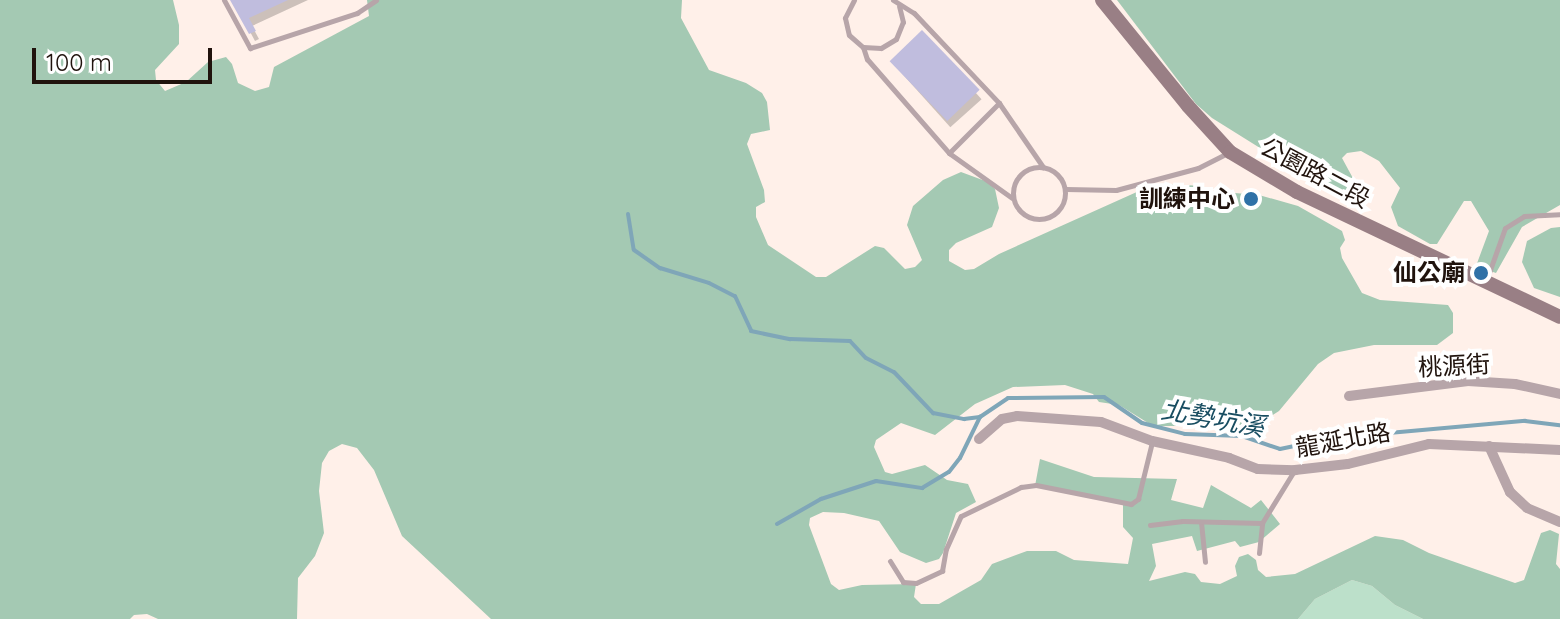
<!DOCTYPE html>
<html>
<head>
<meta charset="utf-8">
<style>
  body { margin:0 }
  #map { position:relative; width:1560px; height:619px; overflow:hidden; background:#fff0e9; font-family:Quicksand,"Noto Sans TC",sans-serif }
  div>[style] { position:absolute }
  .green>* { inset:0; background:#bce0ca }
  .forest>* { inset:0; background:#a4c9b3 }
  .shadow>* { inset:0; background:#0003; transform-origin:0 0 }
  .stream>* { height:4px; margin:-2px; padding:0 2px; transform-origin:2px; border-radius:2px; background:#7fa6b8 }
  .building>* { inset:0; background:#c0bdde; transform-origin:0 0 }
  .service>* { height:5px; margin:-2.5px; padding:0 2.5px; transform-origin:2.5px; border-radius:2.5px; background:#b7a5a9 }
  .service>.ring { margin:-2.5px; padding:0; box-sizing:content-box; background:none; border:5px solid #b7a5a9; border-radius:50% }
  .minor>* { height:10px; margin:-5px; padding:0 5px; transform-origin:5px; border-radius:5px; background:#b7a5a9 }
  .secondary>* { height:14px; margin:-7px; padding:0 7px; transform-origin:7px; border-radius:7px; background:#997f85 }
  .dots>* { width:22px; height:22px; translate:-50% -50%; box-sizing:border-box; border:4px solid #fff; border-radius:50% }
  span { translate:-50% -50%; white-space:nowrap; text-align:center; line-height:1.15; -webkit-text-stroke:8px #fff; paint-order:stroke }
  .street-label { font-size:24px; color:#20130d }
  .poi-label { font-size:24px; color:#20130d; font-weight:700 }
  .right { translate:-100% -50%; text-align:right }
  .water-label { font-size:26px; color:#184d61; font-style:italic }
  .scale { position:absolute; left:32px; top:48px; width:180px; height:36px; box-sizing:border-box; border:4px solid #20130d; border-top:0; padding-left:10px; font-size:24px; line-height:28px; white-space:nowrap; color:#20130d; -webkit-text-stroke:6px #fff; paint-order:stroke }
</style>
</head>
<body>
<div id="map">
  <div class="green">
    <div style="clip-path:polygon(1352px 580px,1372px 586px,1395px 605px,1423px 619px,1298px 619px,1315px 599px)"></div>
  </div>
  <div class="forest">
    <div style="clip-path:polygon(0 0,173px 0,179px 25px,179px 44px,155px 70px,156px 80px,165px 91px,186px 82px,208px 62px,226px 57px,232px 64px,238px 83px,255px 91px,269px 87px,274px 67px,369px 16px,367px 0,682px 0,681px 18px,709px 70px,746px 83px,762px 93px,767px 102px,770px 130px,751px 134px,747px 144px,764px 190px,765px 202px,756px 207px,756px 217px,768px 245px,816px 277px,826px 277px,875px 246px,884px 248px,905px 269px,915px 267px,922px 260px,907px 225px,913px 206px,943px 180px,961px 172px,988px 182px,995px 189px,999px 208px,992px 227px,956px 243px,949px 250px,949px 261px,965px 270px,974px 269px,999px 254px,1139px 191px,1167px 184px,1202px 186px,1210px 191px,1259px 195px,1298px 206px,1342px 231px,1345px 240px,1340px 248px,1342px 258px,1362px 293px,1380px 300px,1448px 305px,1453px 313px,1453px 333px,1437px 345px,1374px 345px,1334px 353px,1318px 364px,1279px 411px,1244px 433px,1214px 426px,1153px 426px,1119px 405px,1099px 402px,1093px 394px,1065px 385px,1013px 387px,975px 404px,935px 435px,901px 423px,876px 440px,874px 447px,885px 472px,892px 474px,925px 465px,947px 480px,968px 484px,976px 502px,956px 513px,943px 553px,939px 559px,926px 563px,900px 552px,879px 521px,844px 513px,823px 512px,810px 518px,809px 525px,831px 584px,839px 590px,862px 585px,916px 584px,914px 597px,921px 604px,939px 604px,981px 580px,992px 564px,1027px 551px,1056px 551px,1074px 560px,1128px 564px,1133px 538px,1123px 527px,1123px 501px,1035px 486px,1040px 459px,1094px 477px,1177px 479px,1171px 500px,1203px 508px,1211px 485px,1251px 508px,1261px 500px,1280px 524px,1259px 542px,1240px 547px,1235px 541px,1197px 551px,1192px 536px,1152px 544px,1156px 566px,1149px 581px,1185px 572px,1195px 574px,1201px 582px,1220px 584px,1237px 576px,1235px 566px,1239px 557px,1248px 554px,1256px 560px,1258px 570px,1266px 577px,1295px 574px,1375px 536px,1403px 540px,1429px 553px,1515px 583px,1524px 580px,1541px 533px,1550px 530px,1559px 534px,1556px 564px,1560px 569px,1560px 619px,1423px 619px,1395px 605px,1372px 586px,1352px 580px,1315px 599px,1298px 619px,491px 619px,402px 536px,374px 470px,357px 448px,342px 444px,329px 451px,322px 463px,319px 491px,324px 533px,315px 556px,298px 578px,297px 619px,158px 619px,147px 614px,134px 615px,130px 619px,0 619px)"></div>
    <div style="clip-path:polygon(1117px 0,1560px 0,1560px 205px,1522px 227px,1496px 273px,1476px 266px,1489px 231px,1471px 201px,1464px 201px,1437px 244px,1430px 244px,1398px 226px,1391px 207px,1400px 188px,1379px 161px,1361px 151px,1347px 153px,1342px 158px,1355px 182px,1345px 201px,1212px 118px,1196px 104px)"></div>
    <div style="clip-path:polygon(1560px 227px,1560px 297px,1534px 288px,1522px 262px,1527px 241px,1551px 228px)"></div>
  </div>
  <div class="shadow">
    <div style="clip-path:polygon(233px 0,308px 0,252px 26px,259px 39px,255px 41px)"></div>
    <div style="left:922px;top:33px;width:89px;height:42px;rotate:48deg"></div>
  </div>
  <div class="stream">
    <div style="left:628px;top:214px;width:36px;rotate:81deg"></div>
    <div style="left:634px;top:250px;width:32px;rotate:35deg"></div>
    <div style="left:660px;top:268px;width:51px;rotate:17deg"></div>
    <div style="left:709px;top:283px;width:29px;rotate:27deg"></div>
    <div style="left:735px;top:296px;width:38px;rotate:65deg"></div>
    <div style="left:751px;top:331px;width:40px;rotate:12deg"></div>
    <div style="left:790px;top:339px;width:60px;rotate:1.9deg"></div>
    <div style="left:850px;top:341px;width:23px;rotate:47deg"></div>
    <div style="left:866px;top:358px;width:31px;rotate:27deg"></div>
    <div style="left:894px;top:372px;width:57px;rotate:46.4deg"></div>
    <div style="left:933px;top:413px;width:32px;rotate:11deg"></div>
    <div style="left:964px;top:419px;width:16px;rotate:-7deg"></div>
    <div style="left:980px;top:417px;width:34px;rotate:-34deg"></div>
    <div style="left:1008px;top:398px;width:96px;rotate:-0.6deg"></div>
    <div style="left:1104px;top:397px;width:46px;rotate:34.4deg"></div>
    <div style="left:1142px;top:423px;width:44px;rotate:14.3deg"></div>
    <div style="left:1185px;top:434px;width:57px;rotate:2deg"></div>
    <div style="left:1242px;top:436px;width:40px;rotate:18.9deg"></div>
    <div style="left:1280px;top:449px;width:54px;rotate:-11.7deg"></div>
    <div style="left:1333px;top:438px;width:193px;rotate:-5.1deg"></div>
    <div style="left:1525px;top:421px;width:35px;rotate:7deg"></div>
    <div style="left:777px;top:524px;width:51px;rotate:-29.6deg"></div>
    <div style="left:821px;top:499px;width:58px;rotate:-18.1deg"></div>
    <div style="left:876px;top:481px;width:47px;rotate:8.7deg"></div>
    <div style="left:922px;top:488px;width:31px;rotate:-31deg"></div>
    <div style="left:949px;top:472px;width:18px;rotate:-52deg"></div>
    <div style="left:960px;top:458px;width:46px;rotate:-64deg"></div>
  </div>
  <div class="building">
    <div style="clip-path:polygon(230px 0,288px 0,249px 18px,256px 31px,249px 34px)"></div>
    <div style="left:922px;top:30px;width:83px;height:45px;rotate:46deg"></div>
  </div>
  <div class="service">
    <div style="left:224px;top:0;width:55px;rotate:61.6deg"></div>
    <div style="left:250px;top:48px;width:113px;rotate:-18.1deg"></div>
    <div style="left:357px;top:13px;width:23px;rotate:-34deg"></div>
    <div style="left:854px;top:0;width:20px;rotate:117deg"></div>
    <div style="left:845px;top:18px;width:17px;rotate:77deg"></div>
    <div style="left:849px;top:35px;width:18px;rotate:41deg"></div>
    <div style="left:863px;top:47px;width:18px;rotate:3deg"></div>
    <div style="left:881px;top:48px;width:17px;rotate:-31deg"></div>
    <div style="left:896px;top:39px;width:18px;rotate:-68deg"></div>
    <div style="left:903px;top:22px;width:16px;rotate:-104deg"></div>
    <div style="left:893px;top:0;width:25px;rotate:32deg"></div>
    <div style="left:914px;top:13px;width:124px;rotate:46.6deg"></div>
    <div style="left:999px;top:103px;width:78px;rotate:55.5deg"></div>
    <div style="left:863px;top:47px;width:13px;rotate:72deg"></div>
    <div style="left:867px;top:59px;width:125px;rotate:48.9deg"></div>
    <div style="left:949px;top:153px;width:71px;rotate:-45deg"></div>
    <div style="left:949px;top:153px;width:77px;rotate:35.5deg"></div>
    <div class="ring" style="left:1013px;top:167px;width:47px;height:47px"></div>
    <div style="left:1066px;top:189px;width:50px;rotate:1.1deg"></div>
    <div style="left:1116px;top:190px;width:85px;rotate:-15deg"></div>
    <div style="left:1198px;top:168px;width:36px;rotate:-27deg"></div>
    <div style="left:1486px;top:281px;width:56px;rotate:-70.3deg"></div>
    <div style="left:1505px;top:228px;width:22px;rotate:-32deg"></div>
    <div style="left:1524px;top:216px;width:36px;rotate:-3deg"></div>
    <div style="left:1201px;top:522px;width:40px;rotate:84.3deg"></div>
    <div style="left:1150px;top:525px;width:33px;rotate:-7deg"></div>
    <div style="left:1183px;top:521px;width:79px;rotate:1.5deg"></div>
    <div style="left:1259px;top:553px;width:30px;rotate:-84deg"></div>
    <div style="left:1262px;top:523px;width:61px;rotate:-58.4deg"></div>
    <div style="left:890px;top:561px;width:25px;rotate:58deg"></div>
    <div style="left:903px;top:582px;width:13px;rotate:4deg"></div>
    <div style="left:916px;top:583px;width:29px;rotate:-25deg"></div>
    <div style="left:942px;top:571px;width:22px;rotate:-80deg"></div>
    <div style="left:946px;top:549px;width:36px;rotate:-66deg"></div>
    <div style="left:961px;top:516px;width:67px;rotate:-25.8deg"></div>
    <div style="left:1021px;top:487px;width:15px;rotate:-8deg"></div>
    <div style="left:1036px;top:485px;width:97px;rotate:11.3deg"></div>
    <div style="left:1131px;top:504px;width:9px;rotate:-36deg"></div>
    <div style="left:1138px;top:499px;width:59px;rotate:-76.2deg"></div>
  </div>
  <div class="minor">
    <div style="left:1349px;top:396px;width:120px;rotate:-7.2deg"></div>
    <div style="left:1468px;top:381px;width:47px;rotate:3.7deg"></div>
    <div style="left:1515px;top:384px;width:46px;rotate:12.5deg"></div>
    <div style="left:979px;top:439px;width:30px;rotate:-41deg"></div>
    <div style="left:1002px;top:419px;width:15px;rotate:-11deg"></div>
    <div style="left:1017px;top:416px;width:84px;rotate:4.1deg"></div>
    <div style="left:1101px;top:422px;width:54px;rotate:20.4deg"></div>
    <div style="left:1152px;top:441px;width:79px;rotate:12.4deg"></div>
    <div style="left:1229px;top:458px;width:31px;rotate:21deg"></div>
    <div style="left:1258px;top:469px;width:37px;rotate:2deg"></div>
    <div style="left:1295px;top:470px;width:53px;rotate:-6.5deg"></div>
    <div style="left:1348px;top:464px;width:83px;rotate:-13.9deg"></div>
    <div style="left:1429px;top:444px;width:131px;rotate:2.6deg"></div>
    <div style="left:1489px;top:446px;width:51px;rotate:65.5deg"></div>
    <div style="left:1510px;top:492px;width:23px;rotate:43deg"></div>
    <div style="left:1527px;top:508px;width:36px;rotate:23deg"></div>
  </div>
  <div class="secondary">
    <div style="left:1102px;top:0;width:136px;rotate:50.9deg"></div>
    <div style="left:1188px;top:106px;width:62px;rotate:47.6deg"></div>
    <div style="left:1230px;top:152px;width:78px;rotate:30.8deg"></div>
    <div style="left:1297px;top:192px;width:291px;rotate:25.4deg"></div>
  </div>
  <div class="dots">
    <div style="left:1251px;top:199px;background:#2f71a7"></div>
    <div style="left:1481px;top:273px;background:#2f71a7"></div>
  </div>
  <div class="street-label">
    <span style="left:1315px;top:173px;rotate:28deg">公園路二段</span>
    <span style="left:1454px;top:366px;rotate:-3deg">桃源街</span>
    <span style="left:1343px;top:440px;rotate:-10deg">龍涎北路</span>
  </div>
  <div class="poi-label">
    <span class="right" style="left:1235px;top:199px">訓練中心</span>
    <span class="right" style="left:1465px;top:273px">仙公廟</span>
  </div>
  <div class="water-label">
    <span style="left:1213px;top:418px;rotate:10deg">北勢坑溪</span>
  </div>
  <div class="scale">100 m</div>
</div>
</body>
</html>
